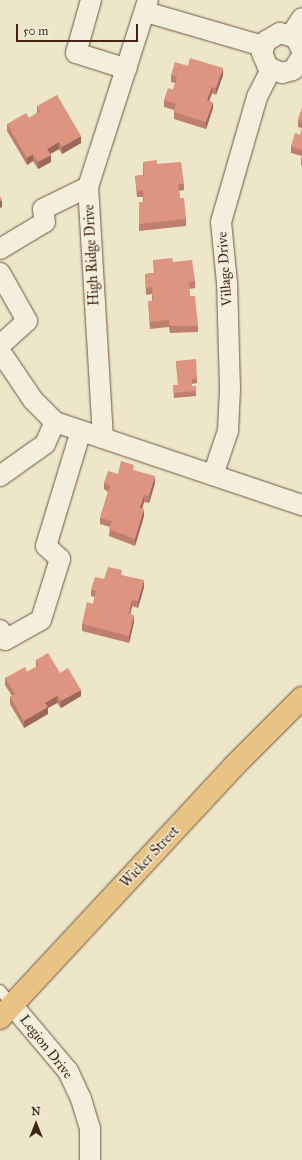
<!DOCTYPE html>
<html>
<head>
<meta charset="utf-8">
<style>
  body { margin:0 }
  #map { position:relative; width:302px; height:1160px; overflow:hidden; background:#eee6c9; font-family:"IM FELL Great Primer",serif }
  div>[style] { position:absolute }
  .roads { filter:drop-shadow(0 0 1px #6e5444) drop-shadow(0 0 1px #6e5444) }
  .lane>* { height:10px; margin:-5px; padding:0 5px; transform-origin:5px; border-radius:5px; background:#f4efdc }
  .street>* { height:20px; margin:-10px; padding:0 10px; transform-origin:10px; border-radius:10px; background:#f4efdc }
  .primary>* { height:22px; margin:-11px; padding:0 11px; transform-origin:11px; border-radius:11px; background:#e7c384 }
  .wall>* { inset:0; background:#be7f6f }
  .shaded-wall>* { inset:0; background:#9b685a }
  .building>* { inset:0; background:#dd9481 }
  span { translate:-50% -50%; white-space:nowrap; text-align:center; line-height:1.15; -webkit-text-stroke:3px #f4efdc; paint-order:stroke }
  .street-label { font-size:14px; color:#432417 }
  .north { position:absolute; left:16px; top:1104px; width:40px; height:40px; -webkit-text-stroke:3px #f4efdc; paint-order:stroke; rotate:0deg; font-size:11px; font-weight:700; line-height:16px; text-align:center; color:#432417 }
  .north::after { content:''; display:block; margin:auto; width:14px; height:18px; background:#432417; clip-path:polygon(50% 0,100% 100%,50% 72%,0 100%) }
  .scale { position:absolute; left:16px; top:24px; width:122px; height:18px; box-sizing:border-box; border:2px solid #432417; border-top:0; padding-left:5px; font-size:12px; line-height:14px; white-space:nowrap; color:#432417; -webkit-text-stroke:3px #f4efdc; paint-order:stroke }
</style>
</head>
<body>
<div id="map">
  <div class="roads">
    <div class="lane">
      <div style="left:0;top:990px;width:21px;rotate:51deg"></div>
    </div>
    <div class="street">
      <div style="left:91px;top:0;width:55px;rotate:105.8deg"></div>
      <div style="left:76px;top:53px;width:53px;rotate:17.4deg"></div>
      <div style="left:146px;top:12px;width:122px;rotate:16.2deg"></div>
      <div style="left:291px;top:35px;width:20px;rotate:-57deg"></div>
      <div style="left:302px;top:51px;width:14px;rotate:-115deg"></div>
      <div style="left:296px;top:38px;width:17px;rotate:-163deg"></div>
      <div style="left:280px;top:33px;width:16px;rotate:150deg"></div>
      <div style="left:266px;top:41px;width:13px;rotate:108deg"></div>
      <div style="left:262px;top:53px;width:15px;rotate:67deg"></div>
      <div style="left:268px;top:67px;width:15px;rotate:23deg"></div>
      <div style="left:282px;top:73px;width:11px;rotate:-15deg"></div>
      <div style="left:293px;top:70px;width:17px;rotate:-57deg"></div>
      <div style="left:0;top:249px;width:52px;rotate:-31deg"></div>
      <div style="left:45px;top:222px;width:13px;rotate:-99deg"></div>
      <div style="left:43px;top:209px;width:50px;rotate:-26.1deg"></div>
      <div style="left:0;top:273px;width:55px;rotate:60.6deg"></div>
      <div style="left:27px;top:321px;width:36px;rotate:138deg"></div>
      <div style="left:0;top:351px;width:59px;rotate:56deg"></div>
      <div style="left:33px;top:400px;width:31px;rotate:45deg"></div>
      <div style="left:55px;top:422px;width:261px;rotate:18.6deg"></div>
      <div style="left:103px;top:438px;width:251px;rotate:-93.4deg"></div>
      <div style="left:88px;top:187px;width:196px;rotate:-72.2deg"></div>
      <div style="left:213px;top:475px;width:46px;rotate:-71.2deg"></div>
      <div style="left:228px;top:431px;width:42px;rotate:-87.3deg"></div>
      <div style="left:230px;top:389px;width:106px;rotate:-91.6deg"></div>
      <div style="left:227px;top:283px;width:61px;rotate:-95.6deg"></div>
      <div style="left:221px;top:222px;width:130px;rotate:-73.9deg"></div>
      <div style="left:257px;top:97px;width:30px;rotate:-63deg"></div>
      <div style="left:0;top:476px;width:55px;rotate:-35.4deg"></div>
      <div style="left:45px;top:444px;width:24px;rotate:-66deg"></div>
      <div style="left:0;top:630px;width:11px;rotate:63deg"></div>
      <div style="left:5px;top:640px;width:41px;rotate:-29.1deg"></div>
      <div style="left:41px;top:620px;width:64px;rotate:-72.7deg"></div>
      <div style="left:60px;top:559px;width:19px;rotate:-137deg"></div>
      <div style="left:46px;top:546px;width:120px;rotate:-73.1deg"></div>
      <div style="left:13px;top:1006px;width:85px;rotate:49.8deg"></div>
      <div style="left:68px;top:1071px;width:31px;rotate:65deg"></div>
      <div style="left:81px;top:1099px;width:30px;rotate:73deg"></div>
      <div style="left:90px;top:1128px;width:32px;rotate:90deg"></div>
    </div>
    <div class="primary">
      <div style="left:0;top:1018px;width:345px;rotate:-47.1deg"></div>
      <div style="left:235px;top:765px;width:95px;rotate:-45deg"></div>
    </div>
  </div>
  <div class="wall">
    <div style="clip-path:polygon(188px 66px,223px 75px,216px 95px,212px 93px,209px 101px,213px 108px,206px 129px,174px 119px,174px 110px,164px 107px,164px 100px,173px 90px,175px 83px,171px 82px,171px 75px)"></div>
    <div style="clip-path:polygon(37px 106px,81px 143px,62px 154px,59px 149px,50px 154px,51px 162px,38px 169px,33px 161px,27px 165px,7px 131px,7px 124px,29px 118px,37px 113px)"></div>
    <div style="clip-path:polygon(302px 108px,302px 128px,298px 127px,298px 120px)"></div>
    <div style="clip-path:polygon(302px 128px,302px 166px,301px 165px,301px 159px,302px 156px,291px 153px,291px 146px,300px 135px)"></div>
    <div style="clip-path:polygon(143px 162px,157px 164px,184px 184px,184px 190px,179px 191px,180px 198px,186px 219px,186px 226px,139px 231px,139px 202px,143px 202px,143px 197px,137px 197px,135px 176px,143px 175px)"></div>
    <div style="clip-path:polygon(153px 260px,173px 262px,195px 281px,195px 288px,189px 289px,190px 296px,198px 326px,198px 332px,170px 333px,169px 327px,150px 329px,148px 301px,152px 301px,152px 294px,146px 295px,145px 274px,154px 273px)"></div>
    <div style="clip-path:polygon(176px 361px,197px 378px,197px 383px,192px 384px,192px 386px,196px 391px,196px 396px,174px 398px,173px 385px,178px 385px)"></div>
    <div style="clip-path:polygon(134px 470px,155px 483px,149px 503px,144px 502px,142px 509px,144px 516px,135px 546px,109px 536px,110px 527px,100px 524px,100px 518px,108px 492px,104px 489px,104px 483px,118px 474px)"></div>
    <div style="clip-path:polygon(122px 575px,144px 587px,138px 608px,132px 606px,130px 614px,134px 622px,129px 643px,82px 631px,82px 624px,93px 604px,95px 597px,91px 596px,91px 590px,104px 579px)"></div>
    <div style="clip-path:polygon(36px 660px,60px 673px,81px 696px,61px 708px,57px 703px,48px 708px,48px 714px,24px 728px,10px 704px,10px 697px,12px 696px,5px 685px,5px 678px,27px 672px,36px 667px)"></div>
  </div>
  <div class="shaded-wall">
    <div style="clip-path:polygon(223px 68px,223px 75px,216px 95px,216px 88px)"></div>
    <div style="clip-path:polygon(212px 87px,212px 93px,207px 107px,207px 100px)"></div>
    <div style="clip-path:polygon(213px 102px,213px 108px,206px 129px,206px 122px)"></div>
    <div style="clip-path:polygon(81px 136px,81px 143px,62px 154px,62px 147px)"></div>
    <div style="clip-path:polygon(59px 142px,59px 149px,47px 156px,47px 149px)"></div>
    <div style="clip-path:polygon(33px 154px,33px 161px,27px 165px,27px 158px)"></div>
    <div style="clip-path:polygon(51px 155px,51px 162px,38px 169px,38px 162px)"></div>
    <div style="clip-path:polygon(2px 200px,2px 207px,0 208px,0 201px)"></div>
    <div style="clip-path:polygon(155px 476px,155px 483px,149px 503px,149px 496px)"></div>
    <div style="clip-path:polygon(144px 495px,144px 502px,140px 515px,140px 508px)"></div>
    <div style="clip-path:polygon(144px 509px,144px 516px,135px 546px,135px 539px)"></div>
    <div style="clip-path:polygon(144px 580px,144px 587px,138px 608px,138px 601px)"></div>
    <div style="clip-path:polygon(132px 600px,132px 606px,129px 620px,129px 614px)"></div>
    <div style="clip-path:polygon(134px 615px,134px 622px,129px 643px,129px 636px)"></div>
    <div style="clip-path:polygon(81px 690px,81px 696px,61px 708px,61px 701px)"></div>
    <div style="clip-path:polygon(57px 696px,57px 703px,48px 708px,48px 714px,24px 728px,24px 721px,45px 703px)"></div>
  </div>
  <div class="building">
    <div style="clip-path:polygon(190px 58px,223px 68px,216px 88px,212px 87px,207px 100px,213px 102px,206px 122px,174px 112px,176px 104px,164px 100px,168px 88px,173px 90px,177px 77px,171px 75px,175px 62px,188px 66px)"></div>
    <div style="clip-path:polygon(57px 95px,81px 136px,62px 147px,59px 142px,47px 149px,51px 155px,38px 162px,33px 154px,27px 158px,7px 124px,26px 113px,29px 118px,40px 112px,37px 106px)"></div>
    <div style="clip-path:polygon(302px 108px,302px 122px,298px 120px)"></div>
    <div style="clip-path:polygon(302px 128px,302px 150px,291px 146px,295px 133px,300px 135px)"></div>
    <div style="clip-path:polygon(157px 160px,157px 164px,181px 162px,184px 184px,178px 184px,180px 198px,184px 198px,186px 219px,139px 224px,139px 202px,144px 202px,143px 190px,137px 191px,135px 176px,144px 175px,143px 162px)"></div>
    <div style="clip-path:polygon(0 196px,2px 200px,0 201px)"></div>
    <div style="clip-path:polygon(172px 258px,173px 262px,192px 260px,195px 281px,189px 282px,190px 296px,195px 296px,198px 326px,170px 326px,169px 320px,150px 322px,148px 301px,153px 301px,152px 287px,146px 288px,145px 274px,155px 273px,153px 260px)"></div>
    <div style="clip-path:polygon(196px 359px,197px 378px,192px 379px,192px 386px,196px 386px,196px 391px,174px 393px,173px 385px,178px 385px,176px 361px)"></div>
    <div style="clip-path:polygon(121px 461px,134px 465px,133px 470px,155px 476px,149px 496px,144px 495px,140px 508px,144px 509px,135px 539px,109px 529px,112px 521px,100px 518px,110px 486px,104px 483px,108px 471px,118px 474px)"></div>
    <div style="clip-path:polygon(108px 567px,122px 570px,121px 575px,144px 580px,138px 601px,132px 600px,129px 614px,134px 615px,129px 636px,82px 624px,87px 602px,93px 604px,96px 591px,91px 590px,95px 577px,104px 579px)"></div>
    <div style="clip-path:polygon(48px 653px,60px 673px,68px 668px,81px 690px,61px 701px,57px 696px,45px 703px,48px 707px,24px 721px,10px 697px,15px 694px,5px 678px,25px 667px,27px 672px,39px 665px,36px 660px)"></div>
  </div>
  <div class="street-label">
    <span style="left:92px;top:255px;rotate:-93deg">High Ridge Drive</span>
    <span style="left:225px;top:269px;rotate:-94deg">Village Drive</span>
    <span style="left:150px;top:857px;rotate:-47deg">Wicker Street</span>
    <span style="left:46px;top:1047px;rotate:52deg">Legion Drive</span>
  </div>
  <div class="north">N</div>
  <div class="scale">50 m</div>
</div>
</body>
</html>
